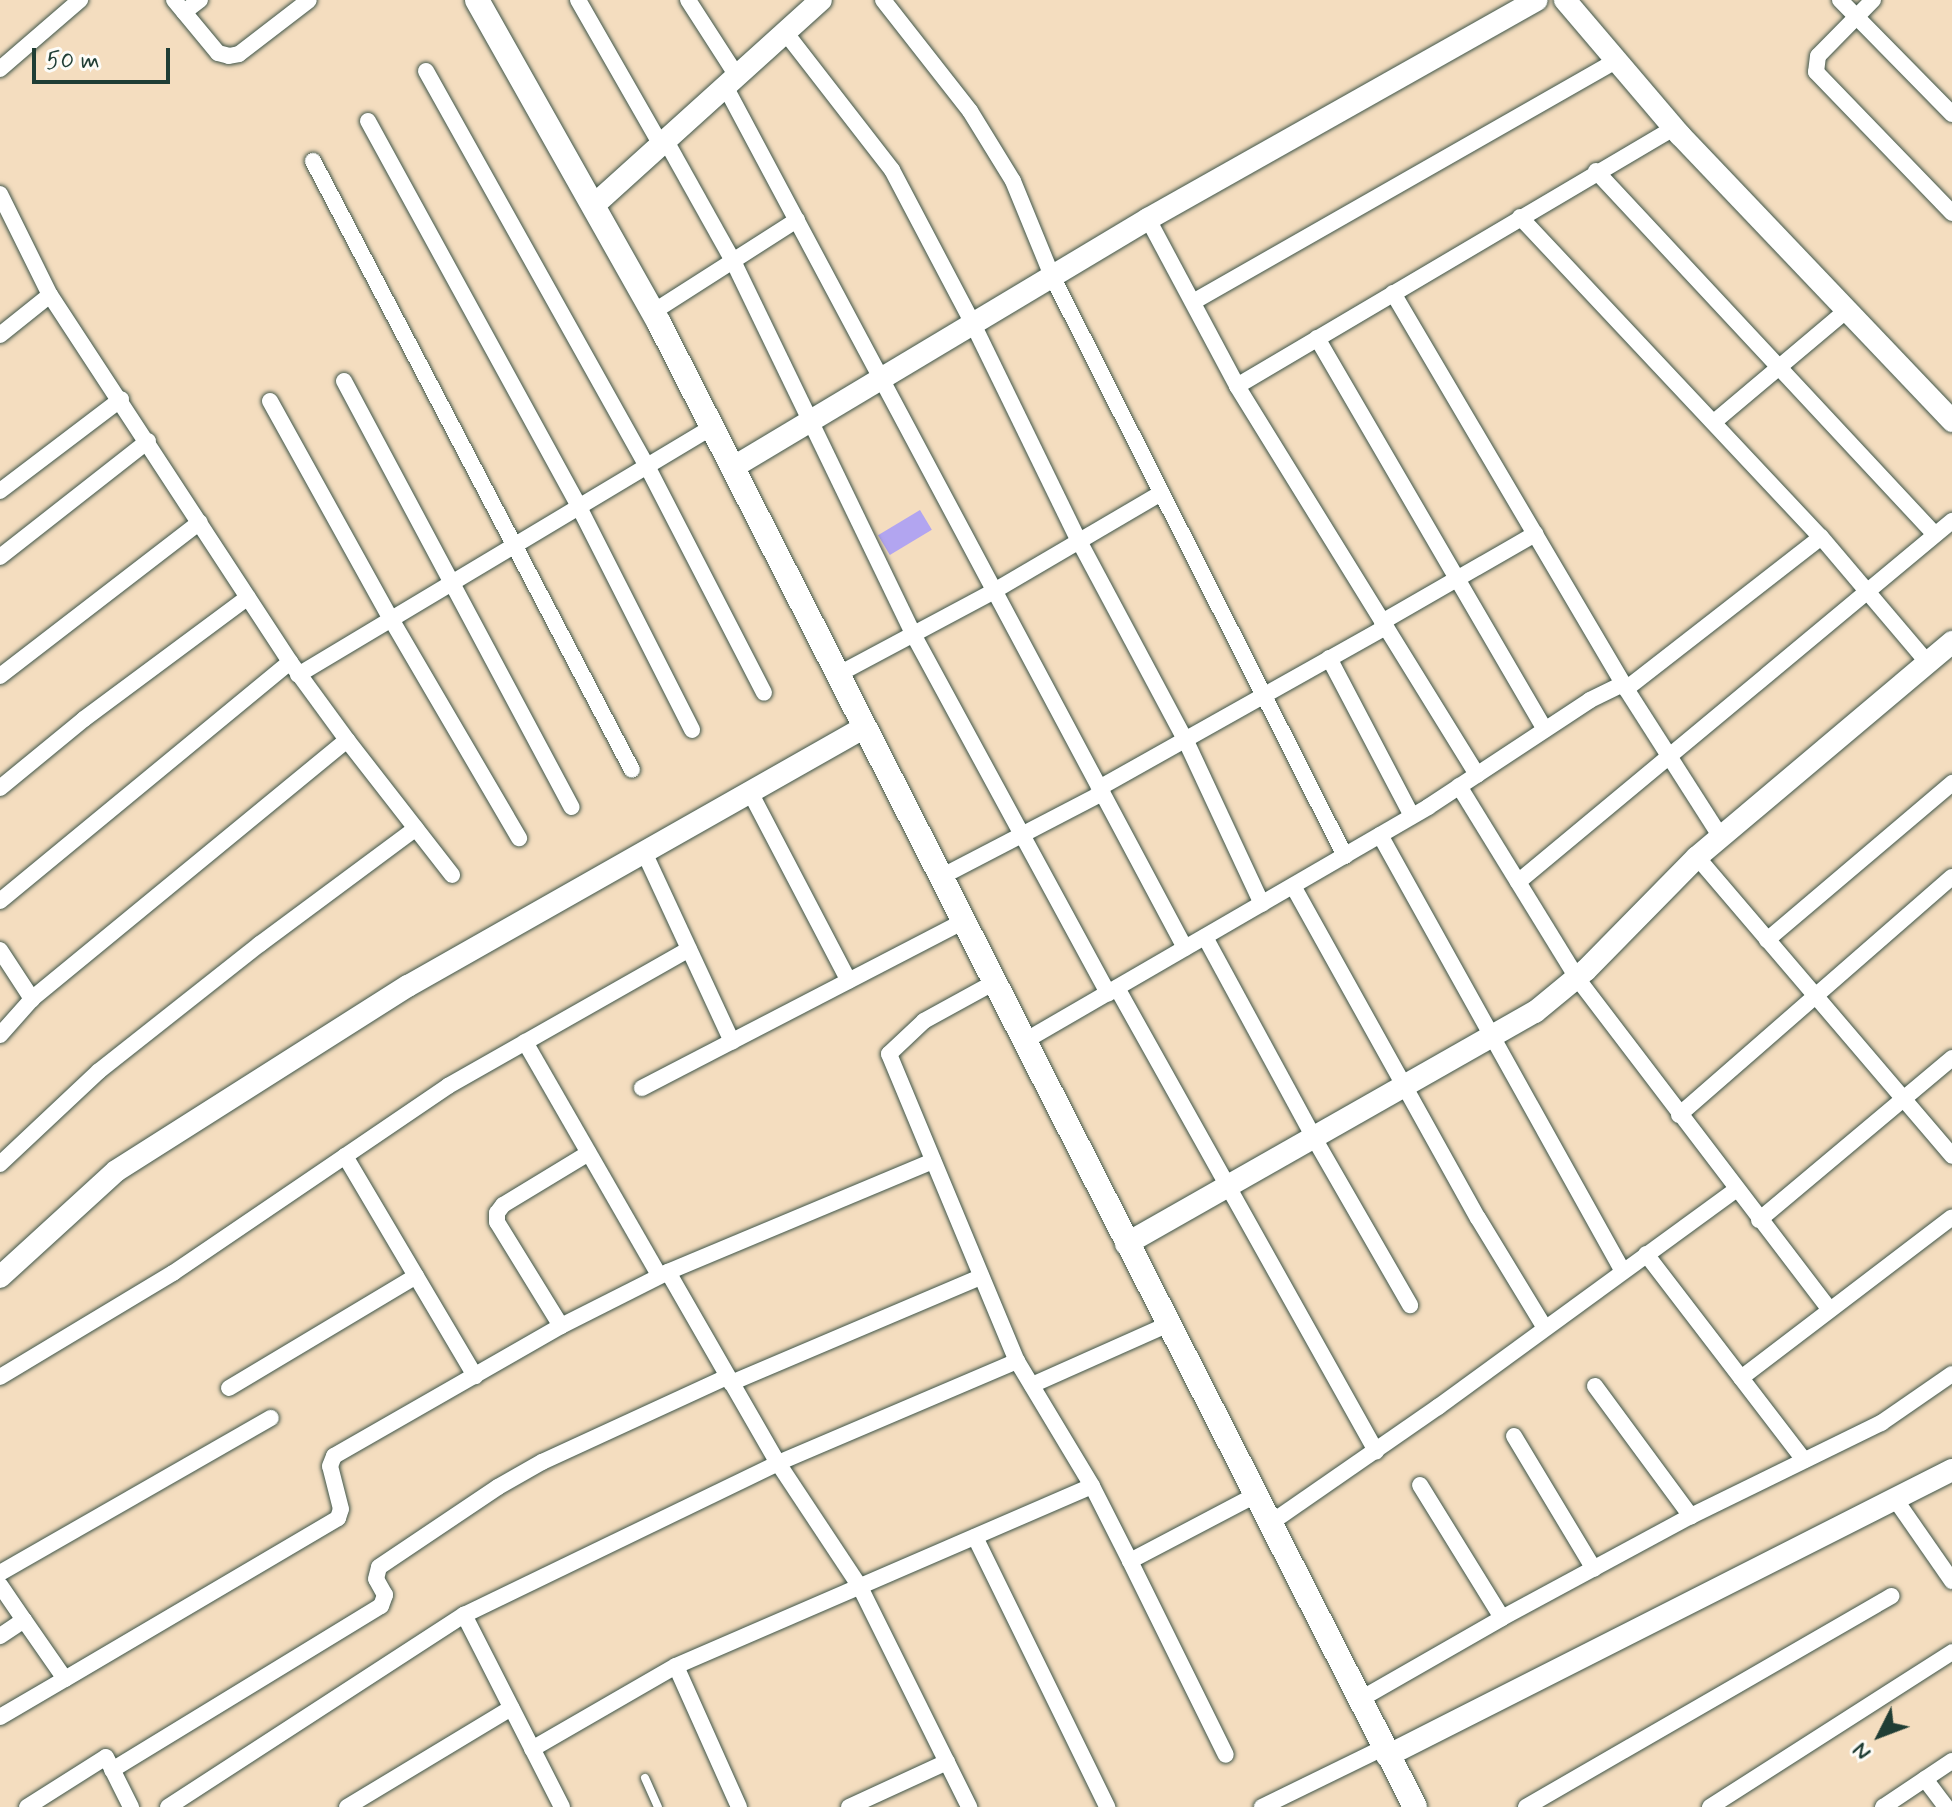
<!DOCTYPE html>
<html>
<head>
<meta charset="utf-8">
<style>
  body { margin:0 }
  #map { position:relative; width:1952px; height:1807px; overflow:hidden; background:#f4ddbf; font-family:Mynerve,sans-serif }
  div>[style] { position:absolute }
  .building>* { inset:0; background:#b2a5f0; transform-origin:0 0 }
  .roads { filter:drop-shadow(0 0 2px #3f5549) drop-shadow(0 0 2px #3f5549) }
  .service>* { height:8px; margin:-4px; padding:0 4px; transform-origin:4px; border-radius:4px; background:#fff }
  .minor>* { height:16px; margin:-8px; padding:0 8px; transform-origin:8px; border-radius:8px; background:#fff }
  .tertiary>* { height:22px; margin:-11px; padding:0 11px; transform-origin:11px; border-radius:11px; background:#fff }
  .secondary>* { height:24px; margin:-12px; padding:0 12px; transform-origin:12px; border-radius:12px; background:#fff }
  span { translate:-50% -50%; white-space:nowrap; text-align:center; line-height:1.15; -webkit-text-stroke:6px #fdfcf7; paint-order:stroke }
  .north { position:absolute; left:1840px; top:1695px; width:80px; height:80px; -webkit-text-stroke:6px #fdfcf7; paint-order:stroke; rotate:228deg; font-size:22px; font-weight:700; line-height:32px; text-align:center; color:#1f3d34 }
  .north::after { content:''; display:block; margin:auto; width:28px; height:36px; background:#1f3d34; clip-path:polygon(50% 0,100% 100%,50% 72%,0 100%) }
  .scale { position:absolute; left:32px; top:48px; width:138px; height:36px; box-sizing:border-box; border:4px solid #1f3d34; border-top:0; padding-left:10px; font-size:24px; line-height:28px; white-space:nowrap; color:#1f3d34; -webkit-text-stroke:6px #fdfcf7; paint-order:stroke }
</style>
</head>
<body>
<div id="map">
  <div class="building">
    <div style="left:920px;top:510px;width:23px;height:49px;rotate:59deg"></div>
  </div>
  <div class="roads">
    <div class="service">
      <div style="left:645px;top:1778px;width:32px;rotate:66deg"></div>
    </div>
    <div class="minor">
      <div style="left:174px;top:0;width:69px;rotate:50.3deg"></div>
      <div style="left:218px;top:53px;width:11px;rotate:15deg"></div>
      <div style="left:229px;top:56px;width:10px;rotate:-11deg"></div>
      <div style="left:239px;top:54px;width:88px;rotate:-37.6deg"></div>
      <div style="left:578px;top:0;width:167px;rotate:60.2deg"></div>
      <div style="left:688px;top:0;width:90px;rotate:57.2deg"></div>
      <div style="left:883px;top:0;width:141px;rotate:51.9deg"></div>
      <div style="left:970px;top:111px;width:82px;rotate:58.4deg"></div>
      <div style="left:1013px;top:181px;width:103px;rotate:67.7deg"></div>
      <div style="left:1052px;top:276px;width:650px;rotate:63.2deg"></div>
      <div style="left:1840px;top:0;width:160px;rotate:45.5deg"></div>
      <div style="left:1873px;top:0;width:78px;rotate:134.5deg"></div>
      <div style="left:1818px;top:56px;width:16px;rotate:97deg"></div>
      <div style="left:1816px;top:72px;width:196px;rotate:46deg"></div>
      <div style="left:184px;top:12px;width:20px;rotate:-37deg"></div>
      <div style="left:785px;top:32px;width:175px;rotate:52.2deg"></div>
      <div style="left:892px;top:170px;width:172px;rotate:62.2deg"></div>
      <div style="left:972px;top:322px;width:242px;rotate:64deg"></div>
      <div style="left:1078px;top:539px;width:227px;rotate:61.9deg"></div>
      <div style="left:1185px;top:739px;width:182px;rotate:65deg"></div>
      <div style="left:0;top:69px;width:106px;rotate:-40.8deg"></div>
      <div style="left:426px;top:71px;width:453px;rotate:60.8deg"></div>
      <div style="left:647px;top:466px;width:255px;rotate:62.7deg"></div>
      <div style="left:725px;top:86px;width:977px;rotate:61.91deg"></div>
      <div style="left:368px;top:121px;width:440px;rotate:61.3deg"></div>
      <div style="left:579px;top:507px;width:250px;rotate:63.1deg"></div>
      <div style="left:666px;top:141px;width:137px;rotate:60.8deg"></div>
      <div style="left:733px;top:261px;width:414px;rotate:64.2deg"></div>
      <div style="left:913px;top:634px;width:409px;rotate:61.5deg"></div>
      <div style="left:313px;top:161px;width:687px;rotate:62.35deg"></div>
      <div style="left:1596px;top:171px;width:497px;rotate:47deg"></div>
      <div style="left:0;top:194px;width:113px;rotate:63.7deg"></div>
      <div style="left:1520px;top:217px;width:439px;rotate:46.8deg"></div>
      <div style="left:1821px;top:537px;width:165px;rotate:49.7deg"></div>
      <div style="left:1148px;top:219px;width:189px;rotate:61.9deg"></div>
      <div style="left:1237px;top:386px;width:457px;rotate:58.3deg"></div>
      <div style="left:1393px;top:293px;width:454px;rotate:59.5deg"></div>
      <div style="left:1623px;top:684px;width:182px;rotate:57.4deg"></div>
      <div style="left:1193px;top:302px;width:487px;rotate:-29.7deg"></div>
      <div style="left:653px;top:312px;width:171px;rotate:-32.6deg"></div>
      <div style="left:0;top:335px;width:64px;rotate:-38.7deg"></div>
      <div style="left:50px;top:295px;width:439px;rotate:56.8deg"></div>
      <div style="left:290px;top:662px;width:97px;rotate:53.8deg"></div>
      <div style="left:347px;top:740px;width:408px;rotate:140.6deg"></div>
      <div style="left:32px;top:999px;width:48px;rotate:131.6deg"></div>
      <div style="left:1317px;top:338px;width:453px;rotate:59.8deg"></div>
      <div style="left:344px;top:381px;width:483px;rotate:61.9deg"></div>
      <div style="left:1237px;top:386px;width:507px;rotate:-30.56deg"></div>
      <div style="left:270px;top:401px;width:249px;rotate:61deg"></div>
      <div style="left:391px;top:619px;width:254px;rotate:59.7deg"></div>
      <div style="left:1714px;top:422px;width:174px;rotate:-40.1deg"></div>
      <div style="left:0;top:491px;width:152px;rotate:-37.2deg"></div>
      <div style="left:0;top:557px;width:188px;rotate:-38.1deg"></div>
      <div style="left:1382px;top:622px;width:177px;rotate:-29.9deg"></div>
      <div style="left:1329px;top:658px;width:178px;rotate:62.3deg"></div>
      <div style="left:298px;top:675px;width:483px;rotate:-30.9deg"></div>
      <div style="left:837px;top:675px;width:178px;rotate:-28.1deg"></div>
      <div style="left:994px;top:591px;width:194px;rotate:-30.4deg"></div>
      <div style="left:0;top:676px;width:252px;rotate:-37.6deg"></div>
      <div style="left:1626px;top:689px;width:247px;rotate:-37.9deg"></div>
      <div style="left:347px;top:740px;width:171px;rotate:52.1deg"></div>
      <div style="left:1459px;top:786px;width:225px;rotate:58.4deg"></div>
      <div style="left:1577px;top:978px;width:417px;rotate:52.7deg"></div>
      <div style="left:0;top:788px;width:109px;rotate:-39.4deg"></div>
      <div style="left:84px;top:719px;width:204px;rotate:-36.6deg"></div>
      <div style="left:1099px;top:788px;width:329px;rotate:-29.3deg"></div>
      <div style="left:750px;top:792px;width:213px;rotate:62.4deg"></div>
      <div style="left:1380px;top:835px;width:499px;rotate:60.9deg"></div>
      <div style="left:644px;top:852px;width:209px;rotate:65.1deg"></div>
      <div style="left:1697px;top:857px;width:393px;rotate:49.5deg"></div>
      <div style="left:939px;top:878px;width:184px;rotate:-27.5deg"></div>
      <div style="left:1518px;top:882px;width:565px;rotate:-39.75deg"></div>
      <div style="left:1293px;top:886px;width:380px;rotate:60.9deg"></div>
      <div style="left:1478px;top:1218px;width:129px;rotate:58.7deg"></div>
      <div style="left:0;top:901px;width:376px;rotate:-39.5deg"></div>
      <div style="left:1205px;top:937px;width:229px;rotate:61.5deg"></div>
      <div style="left:1314px;top:1138px;width:193px;rotate:60.1deg"></div>
      <div style="left:1767px;top:940px;width:243px;rotate:-40.3deg"></div>
      <div style="left:0;top:950px;width:59px;rotate:56.9deg"></div>
      <div style="left:993px;top:983px;width:79px;rotate:151.2deg"></div>
      <div style="left:924px;top:1021px;width:48px;rotate:136.7deg"></div>
      <div style="left:889px;top:1054px;width:333px;rotate:67.4deg"></div>
      <div style="left:1117px;top:988px;width:531px;rotate:60.78deg"></div>
      <div style="left:525px;top:1042px;width:269px;rotate:60.1deg"></div>
      <div style="left:1023px;top:1042px;width:468px;rotate:-30.1deg"></div>
      <div style="left:1428px;top:807px;width:194px;rotate:-33.4deg"></div>
      <div style="left:1590px;top:700px;width:37px;rotate:-26deg"></div>
      <div style="left:642px;top:1088px;width:360px;rotate:-27.4deg"></div>
      <div style="left:1679px;top:1115px;width:362px;rotate:-41.1deg"></div>
      <div style="left:345px;top:1156px;width:256px;rotate:59.4deg"></div>
      <div style="left:933px;top:1161px;width:287px;rotate:157.3deg"></div>
      <div style="left:668px;top:1272px;width:220px;rotate:60.1deg"></div>
      <div style="left:778px;top:1463px;width:149px;rotate:56.5deg"></div>
      <div style="left:860px;top:1587px;width:246px;rotate:63.6deg"></div>
      <div style="left:0;top:1164px;width:136px;rotate:-43.2deg"></div>
      <div style="left:99px;top:1071px;width:205px;rotate:-38.3deg"></div>
      <div style="left:260px;top:944px;width:194px;rotate:-36.6deg"></div>
      <div style="left:1759px;top:1220px;width:252px;rotate:-40deg"></div>
      <div style="left:1646px;top:1254px;width:260px;rotate:52.5deg"></div>
      <div style="left:561px;top:1326px;width:122px;rotate:-121.6deg"></div>
      <div style="left:497px;top:1222px;width:9px;rotate:-90deg"></div>
      <div style="left:497px;top:1213px;width:10px;rotate:-53deg"></div>
      <div style="left:503px;top:1205px;width:100px;rotate:-31.2deg"></div>
      <div style="left:0;top:1377px;width:202px;rotate:-31deg"></div>
      <div style="left:173px;top:1273px;width:333px;rotate:-34.2deg"></div>
      <div style="left:448px;top:1086px;width:277px;rotate:-29.6deg"></div>
      <div style="left:1741px;top:1378px;width:265px;rotate:-37.3deg"></div>
      <div style="left:731px;top:1383px;width:272px;rotate:-23deg"></div>
      <div style="left:1032px;top:1385px;width:148px;rotate:-24deg"></div>
      <div style="left:1595px;top:1386px;width:162px;rotate:53.6deg"></div>
      <div style="left:229px;top:1388px;width:218px;rotate:-30.9deg"></div>
      <div style="left:1514px;top:1436px;width:155px;rotate:59deg"></div>
      <div style="left:1420px;top:1485px;width:156px;rotate:58.3deg"></div>
      <div style="left:1895px;top:1499px;width:100px;rotate:55.2deg"></div>
      <div style="left:1269px;top:1524px;width:206px;rotate:-34.7deg"></div>
      <div style="left:1438px;top:1407px;width:369px;rotate:-36.1deg"></div>
      <div style="left:975px;top:1537px;width:301px;rotate:63.9deg"></div>
      <div style="left:1130px;top:1561px;width:216px;rotate:63.7deg"></div>
      <div style="left:0;top:1573px;width:312px;rotate:-29.8deg"></div>
      <div style="left:0;top:1585px;width:42px;rotate:55.6deg"></div>
      <div style="left:24px;top:1620px;width:29px;rotate:146deg"></div>
      <div style="left:65px;top:1679px;width:317px;rotate:-30.5deg"></div>
      <div style="left:338px;top:1518px;width:9px;rotate:-72deg"></div>
      <div style="left:341px;top:1509px;width:44px;rotate:-104.3deg"></div>
      <div style="left:330px;top:1466px;width:11px;rotate:-68deg"></div>
      <div style="left:334px;top:1456px;width:262px;rotate:-29.8deg"></div>
      <div style="left:561px;top:1326px;width:120px;rotate:-26.8deg"></div>
      <div style="left:1359px;top:1700px;width:165px;rotate:-29.8deg"></div>
      <div style="left:1502px;top:1618px;width:215px;rotate:-28.4deg"></div>
      <div style="left:1691px;top:1516px;width:212px;rotate:-26.1deg"></div>
      <div style="left:1881px;top:1423px;width:86px;rotate:-34.6deg"></div>
      <div style="left:0;top:1717px;width:75px;rotate:-30.3deg"></div>
      <div style="left:65px;top:1679px;width:72px;rotate:-124.8deg"></div>
      <div style="left:532px;top:1749px;width:166px;rotate:-30deg"></div>
      <div style="left:112px;top:1770px;width:315px;rotate:-31.4deg"></div>
      <div style="left:381px;top:1606px;width:12px;rotate:-70deg"></div>
      <div style="left:385px;top:1595px;width:18px;rotate:-119deg"></div>
      <div style="left:376px;top:1579px;width:12px;rotate:-76deg"></div>
      <div style="left:379px;top:1567px;width:143px;rotate:-33.9deg"></div>
      <div style="left:498px;top:1487px;width:51px;rotate:-29.6deg"></div>
      <div style="left:542px;top:1462px;width:204px;rotate:-24.7deg"></div>
      <div style="left:1925px;top:1779px;width:35px;rotate:53deg"></div>
      <div style="left:27px;top:1807px;width:93px;rotate:-32.3deg"></div>
      <div style="left:106px;top:1757px;width:56px;rotate:63.4deg"></div>
      <div style="left:168px;top:1807px;width:353px;rotate:-33deg"></div>
      <div style="left:347px;top:1807px;width:192px;rotate:-31.1deg"></div>
      <div style="left:562px;top:1807px;width:216px;rotate:-117deg"></div>
      <div style="left:464px;top:1615px;width:349px;rotate:-25.8deg"></div>
      <div style="left:778px;top:1463px;width:260px;rotate:-23.1deg"></div>
      <div style="left:1017px;top:1361px;width:146px;rotate:59deg"></div>
      <div style="left:1092px;top:1486px;width:84px;rotate:63.1deg"></div>
      <div style="left:1130px;top:1561px;width:140px;rotate:-27.7deg"></div>
      <div style="left:739px;top:1807px;width:154px;rotate:-114.1deg"></div>
      <div style="left:676px;top:1666px;width:453px;rotate:-23.4deg"></div>
      <div style="left:849px;top:1807px;width:108px;rotate:-24.7deg"></div>
      <div style="left:1262px;top:1807px;width:135px;rotate:-26deg"></div>
      <div style="left:1526px;top:1807px;width:422px;rotate:-30deg"></div>
      <div style="left:1710px;top:1807px;width:287px;rotate:-32.6deg"></div>
      <div style="left:1883px;top:1807px;width:83px;rotate:-33.7deg"></div>
    </div>
    <div class="tertiary">
      <div style="left:1565px;top:0;width:177px;rotate:49.6deg"></div>
      <div style="left:1680px;top:135px;width:395px;rotate:46.4deg"></div>
      <div style="left:593px;top:206px;width:307px;rotate:-42.1deg"></div>
      <div style="left:732px;top:468px;width:485px;rotate:-30.9deg"></div>
      <div style="left:1148px;top:219px;width:446px;rotate:-29.4deg"></div>
      <div style="left:1126px;top:1244px;width:470px;rotate:-29.6deg"></div>
      <div style="left:1535px;top:1012px;width:66px;rotate:-39.5deg"></div>
      <div style="left:1586px;top:970px;width:158px;rotate:-45.5deg"></div>
      <div style="left:1697px;top:857px;width:334px;rotate:-40.1deg"></div>
      <div style="left:0;top:1277px;width:157px;rotate:-42.4deg"></div>
      <div style="left:116px;top:1171px;width:346px;rotate:-32.4deg"></div>
      <div style="left:408px;top:986px;width:523px;rotate:-29.55deg"></div>
      <div style="left:1387px;top:1756px;width:633px;rotate:-26.85deg"></div>
    </div>
    <div class="secondary">
      <div style="left:477px;top:0;width:371px;rotate:60.6deg"></div>
      <div style="left:659px;top:323px;width:1665px;rotate:63deg"></div>
    </div>
  </div>
  <div class="north">N</div>
  <div class="scale">50 m</div>
</div>
</body>
</html>
